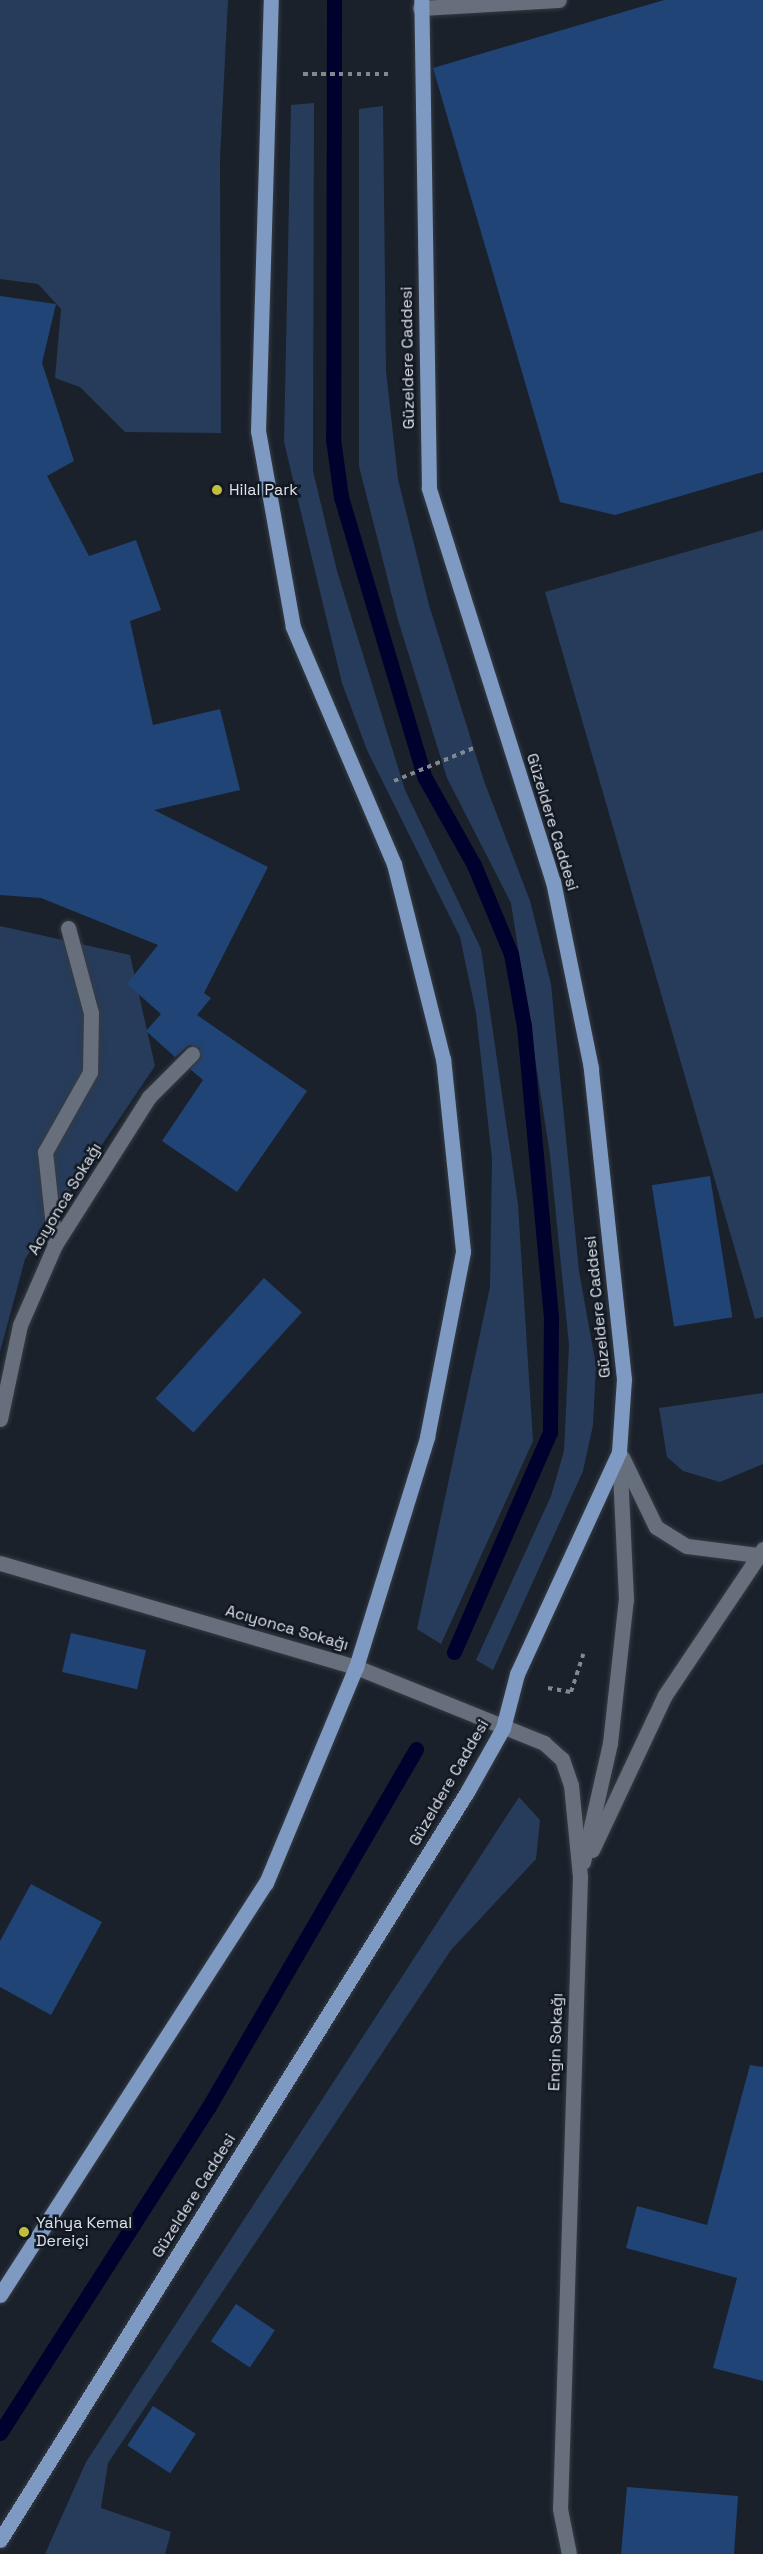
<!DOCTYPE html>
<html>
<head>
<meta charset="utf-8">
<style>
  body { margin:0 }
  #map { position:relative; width:763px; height:2554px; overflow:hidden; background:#1a212b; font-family:"Space Grotesk",sans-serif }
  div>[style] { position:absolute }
  .green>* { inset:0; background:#273c5a }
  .stream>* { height:15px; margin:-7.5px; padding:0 7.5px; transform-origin:7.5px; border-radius:7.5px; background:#00012d }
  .building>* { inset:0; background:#214476; transform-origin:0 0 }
  .path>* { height:4px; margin-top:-2px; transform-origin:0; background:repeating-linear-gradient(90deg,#828891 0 4.5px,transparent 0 9px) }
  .roads { filter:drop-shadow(0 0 2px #353b43) drop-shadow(0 0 2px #353b43) }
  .minor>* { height:15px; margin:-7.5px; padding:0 7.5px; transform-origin:7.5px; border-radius:7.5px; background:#666f7b }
  .major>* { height:15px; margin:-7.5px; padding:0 7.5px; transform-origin:7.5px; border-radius:7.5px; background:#7f9ac2 }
  .dots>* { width:16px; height:16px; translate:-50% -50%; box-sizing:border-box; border:3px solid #111822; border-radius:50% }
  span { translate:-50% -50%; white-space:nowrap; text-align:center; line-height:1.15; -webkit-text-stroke:5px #111822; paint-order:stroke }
  .street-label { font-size:16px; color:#dee3ea }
  .poi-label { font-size:16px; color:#dee3ea }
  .left { translate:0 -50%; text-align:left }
</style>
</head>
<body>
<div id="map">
  <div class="green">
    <div style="clip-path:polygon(0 0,228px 0,220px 158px,221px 433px,125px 432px,80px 387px,55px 378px,61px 309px,38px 284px,0 279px)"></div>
    <div style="clip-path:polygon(314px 103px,313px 471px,337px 571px,405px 790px,481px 949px,518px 1205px,533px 1441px,441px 1644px,417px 1629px,490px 1287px,492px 1159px,476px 1013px,460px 937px,367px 750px,342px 683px,284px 442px,291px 105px)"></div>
    <div style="clip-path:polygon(383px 106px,386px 371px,398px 479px,429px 605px,484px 781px,530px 901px,551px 984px,579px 1271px,596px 1366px,593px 1425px,583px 1471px,493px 1670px,476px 1660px,551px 1496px,564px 1451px,569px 1345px,550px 1155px,511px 903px,447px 778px,398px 620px,359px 466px,359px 109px)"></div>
    <div style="clip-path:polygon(763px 530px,763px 1317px,755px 1319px,545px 592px)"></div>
    <div style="clip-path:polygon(0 926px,130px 955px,155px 1066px,25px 1259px,0 1352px)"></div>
    <div style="clip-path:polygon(763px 1393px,763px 1464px,720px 1482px,683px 1471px,667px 1457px,659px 1408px)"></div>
    <div style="clip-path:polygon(519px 1797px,540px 1820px,536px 1859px,451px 1950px,108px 2463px,101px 2508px,171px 2532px,165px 2554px,45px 2554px,86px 2462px)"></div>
  </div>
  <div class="stream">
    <div style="left:334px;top:0;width:439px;rotate:90.1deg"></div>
    <div style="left:333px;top:439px;width:59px;rotate:82.1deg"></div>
    <div style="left:341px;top:497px;width:293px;rotate:73.4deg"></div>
    <div style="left:425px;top:778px;width:100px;rotate:60.6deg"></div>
    <div style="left:474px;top:865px;width:96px;rotate:67.4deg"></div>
    <div style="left:511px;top:954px;width:73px;rotate:79.8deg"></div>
    <div style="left:524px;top:1026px;width:291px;rotate:84.7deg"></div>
    <div style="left:551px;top:1316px;width:116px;rotate:90.5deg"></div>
    <div style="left:550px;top:1432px;width:240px;rotate:113.6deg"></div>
    <div style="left:0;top:2433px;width:386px;rotate:-57.4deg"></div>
    <div style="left:208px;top:2108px;width:415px;rotate:-59.9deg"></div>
  </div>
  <div class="building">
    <div style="clip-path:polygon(664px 0,763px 0,763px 472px,615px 515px,560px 502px,433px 68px)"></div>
    <div style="clip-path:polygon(0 296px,56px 304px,42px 363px,74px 461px,47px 476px,89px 556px,136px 540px,161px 610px,130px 621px,153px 725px,220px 709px,240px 790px,154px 810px,268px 867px,204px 993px,211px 998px,197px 1015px,307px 1091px,237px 1192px,162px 1141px,203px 1080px,190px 1069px,201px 1057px,199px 1048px,189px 1045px,175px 1057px,146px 1031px,161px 1014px,127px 984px,158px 945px,41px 898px,0 895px)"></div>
    <div style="left:710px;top:1176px;width:143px;height:59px;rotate:81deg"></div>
    <div style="left:264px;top:1278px;width:51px;height:162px;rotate:42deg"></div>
    <div style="left:71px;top:1633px;width:77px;height:40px;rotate:13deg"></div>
    <div style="clip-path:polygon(31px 1884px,102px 1922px,51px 2015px,0 1987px,0 1941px)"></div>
    <div style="clip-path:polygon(750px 2065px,763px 2067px,763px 2381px,713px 2368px,737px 2278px,626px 2248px,637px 2206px,707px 2225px)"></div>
    <div style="left:236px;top:2304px;width:47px;height:45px;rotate:34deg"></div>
    <div style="left:153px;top:2406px;width:51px;height:47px;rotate:33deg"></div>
    <div style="clip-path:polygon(627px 2487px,738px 2496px,734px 2554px,621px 2554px)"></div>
  </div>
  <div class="path">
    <div style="left:303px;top:74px;width:85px"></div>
    <div style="left:394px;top:781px;width:89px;rotate:-22.5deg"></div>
    <div style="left:548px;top:1688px;width:23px;rotate:10deg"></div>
    <div style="left:571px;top:1692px;width:40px;rotate:-72deg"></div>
  </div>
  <div class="roads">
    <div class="minor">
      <div style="left:420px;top:8px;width:139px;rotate:-3.3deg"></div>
      <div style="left:55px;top:1245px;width:94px;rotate:-96.1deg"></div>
      <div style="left:45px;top:1152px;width:92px;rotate:-60.6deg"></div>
      <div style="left:90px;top:1072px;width:59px;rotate:-89deg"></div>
      <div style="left:91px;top:1013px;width:88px;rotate:-105.1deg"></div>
      <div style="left:0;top:1419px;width:96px;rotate:-78deg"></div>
      <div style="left:20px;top:1325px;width:87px;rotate:-66.4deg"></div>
      <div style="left:55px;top:1245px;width:175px;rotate:-57.6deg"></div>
      <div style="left:149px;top:1097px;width:61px;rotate:-45deg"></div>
      <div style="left:622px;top:1457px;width:78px;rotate:64.1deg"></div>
      <div style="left:656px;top:1527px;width:36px;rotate:32deg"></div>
      <div style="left:687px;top:1546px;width:71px;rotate:7.3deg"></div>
      <div style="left:0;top:1563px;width:371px;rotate:16.3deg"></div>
      <div style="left:356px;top:1667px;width:203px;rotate:22deg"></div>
      <div style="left:544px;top:1743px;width:24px;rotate:42deg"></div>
      <div style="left:562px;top:1759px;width:28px;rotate:71deg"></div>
      <div style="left:571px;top:1785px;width:92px;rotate:84.4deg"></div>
      <div style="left:580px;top:1877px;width:632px;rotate:91.81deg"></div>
      <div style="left:560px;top:2509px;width:46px;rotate:78.7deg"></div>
      <div style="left:592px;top:1850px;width:171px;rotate:-64.8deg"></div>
      <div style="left:665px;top:1695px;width:176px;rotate:-56.1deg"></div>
      <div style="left:583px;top:1862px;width:122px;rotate:-77.2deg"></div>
      <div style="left:610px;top:1743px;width:145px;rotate:-83.7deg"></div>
      <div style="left:626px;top:1599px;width:147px;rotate:-92.7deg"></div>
    </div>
    <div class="major">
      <div style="left:0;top:2295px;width:490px;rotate:-57.2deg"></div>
      <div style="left:266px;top:1883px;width:234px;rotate:-67.4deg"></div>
      <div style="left:356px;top:1667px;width:241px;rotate:-72.8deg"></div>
      <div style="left:427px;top:1437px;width:189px;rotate:-79deg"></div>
      <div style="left:463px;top:1251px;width:193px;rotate:-95.9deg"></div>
      <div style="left:443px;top:1059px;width:201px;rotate:-104.1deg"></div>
      <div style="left:394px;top:864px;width:258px;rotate:-113.1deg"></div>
      <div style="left:293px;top:627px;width:199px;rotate:-100.1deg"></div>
      <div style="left:258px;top:431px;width:431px;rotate:-88.3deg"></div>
      <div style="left:0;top:2540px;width:882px;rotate:-58.02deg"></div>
      <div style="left:467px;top:1792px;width:73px;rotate:-60.6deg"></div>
      <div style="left:503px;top:1728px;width:56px;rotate:-75.5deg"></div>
      <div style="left:517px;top:1674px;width:244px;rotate:-65.3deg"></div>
      <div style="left:619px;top:1452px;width:73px;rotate:-86.1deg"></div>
      <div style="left:624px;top:1379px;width:313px;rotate:-96.1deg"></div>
      <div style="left:591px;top:1068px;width:190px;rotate:-101.5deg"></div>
      <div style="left:553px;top:882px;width:413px;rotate:-107.5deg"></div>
      <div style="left:429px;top:488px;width:488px;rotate:-90.9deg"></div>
    </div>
  </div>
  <div class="dots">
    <div style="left:217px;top:490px;background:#c1bd3f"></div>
    <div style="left:24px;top:2232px;background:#c1bd3f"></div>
  </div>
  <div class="street-label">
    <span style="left:408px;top:358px;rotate:-91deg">Güzeldere Caddesi</span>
    <span style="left:552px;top:822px;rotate:73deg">Güzeldere Caddesi</span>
    <span style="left:65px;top:1199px;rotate:-59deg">Acıyonca Sokağı</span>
    <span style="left:598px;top:1307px;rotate:-96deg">Güzeldere Caddesi</span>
    <span style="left:287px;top:1628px;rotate:16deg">Acıyonca Sokağı</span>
    <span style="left:449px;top:1783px;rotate:-60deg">Güzeldere Caddesi</span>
    <span style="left:556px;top:2042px;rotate:-88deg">Engin Sokağı</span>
    <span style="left:194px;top:2196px;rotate:-58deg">Güzeldere Caddesi</span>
  </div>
  <div class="poi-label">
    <span class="left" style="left:229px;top:490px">Hilal Park</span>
    <span class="left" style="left:36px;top:2232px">Yahya Kemal<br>Dereiçi</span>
  </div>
</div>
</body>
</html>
